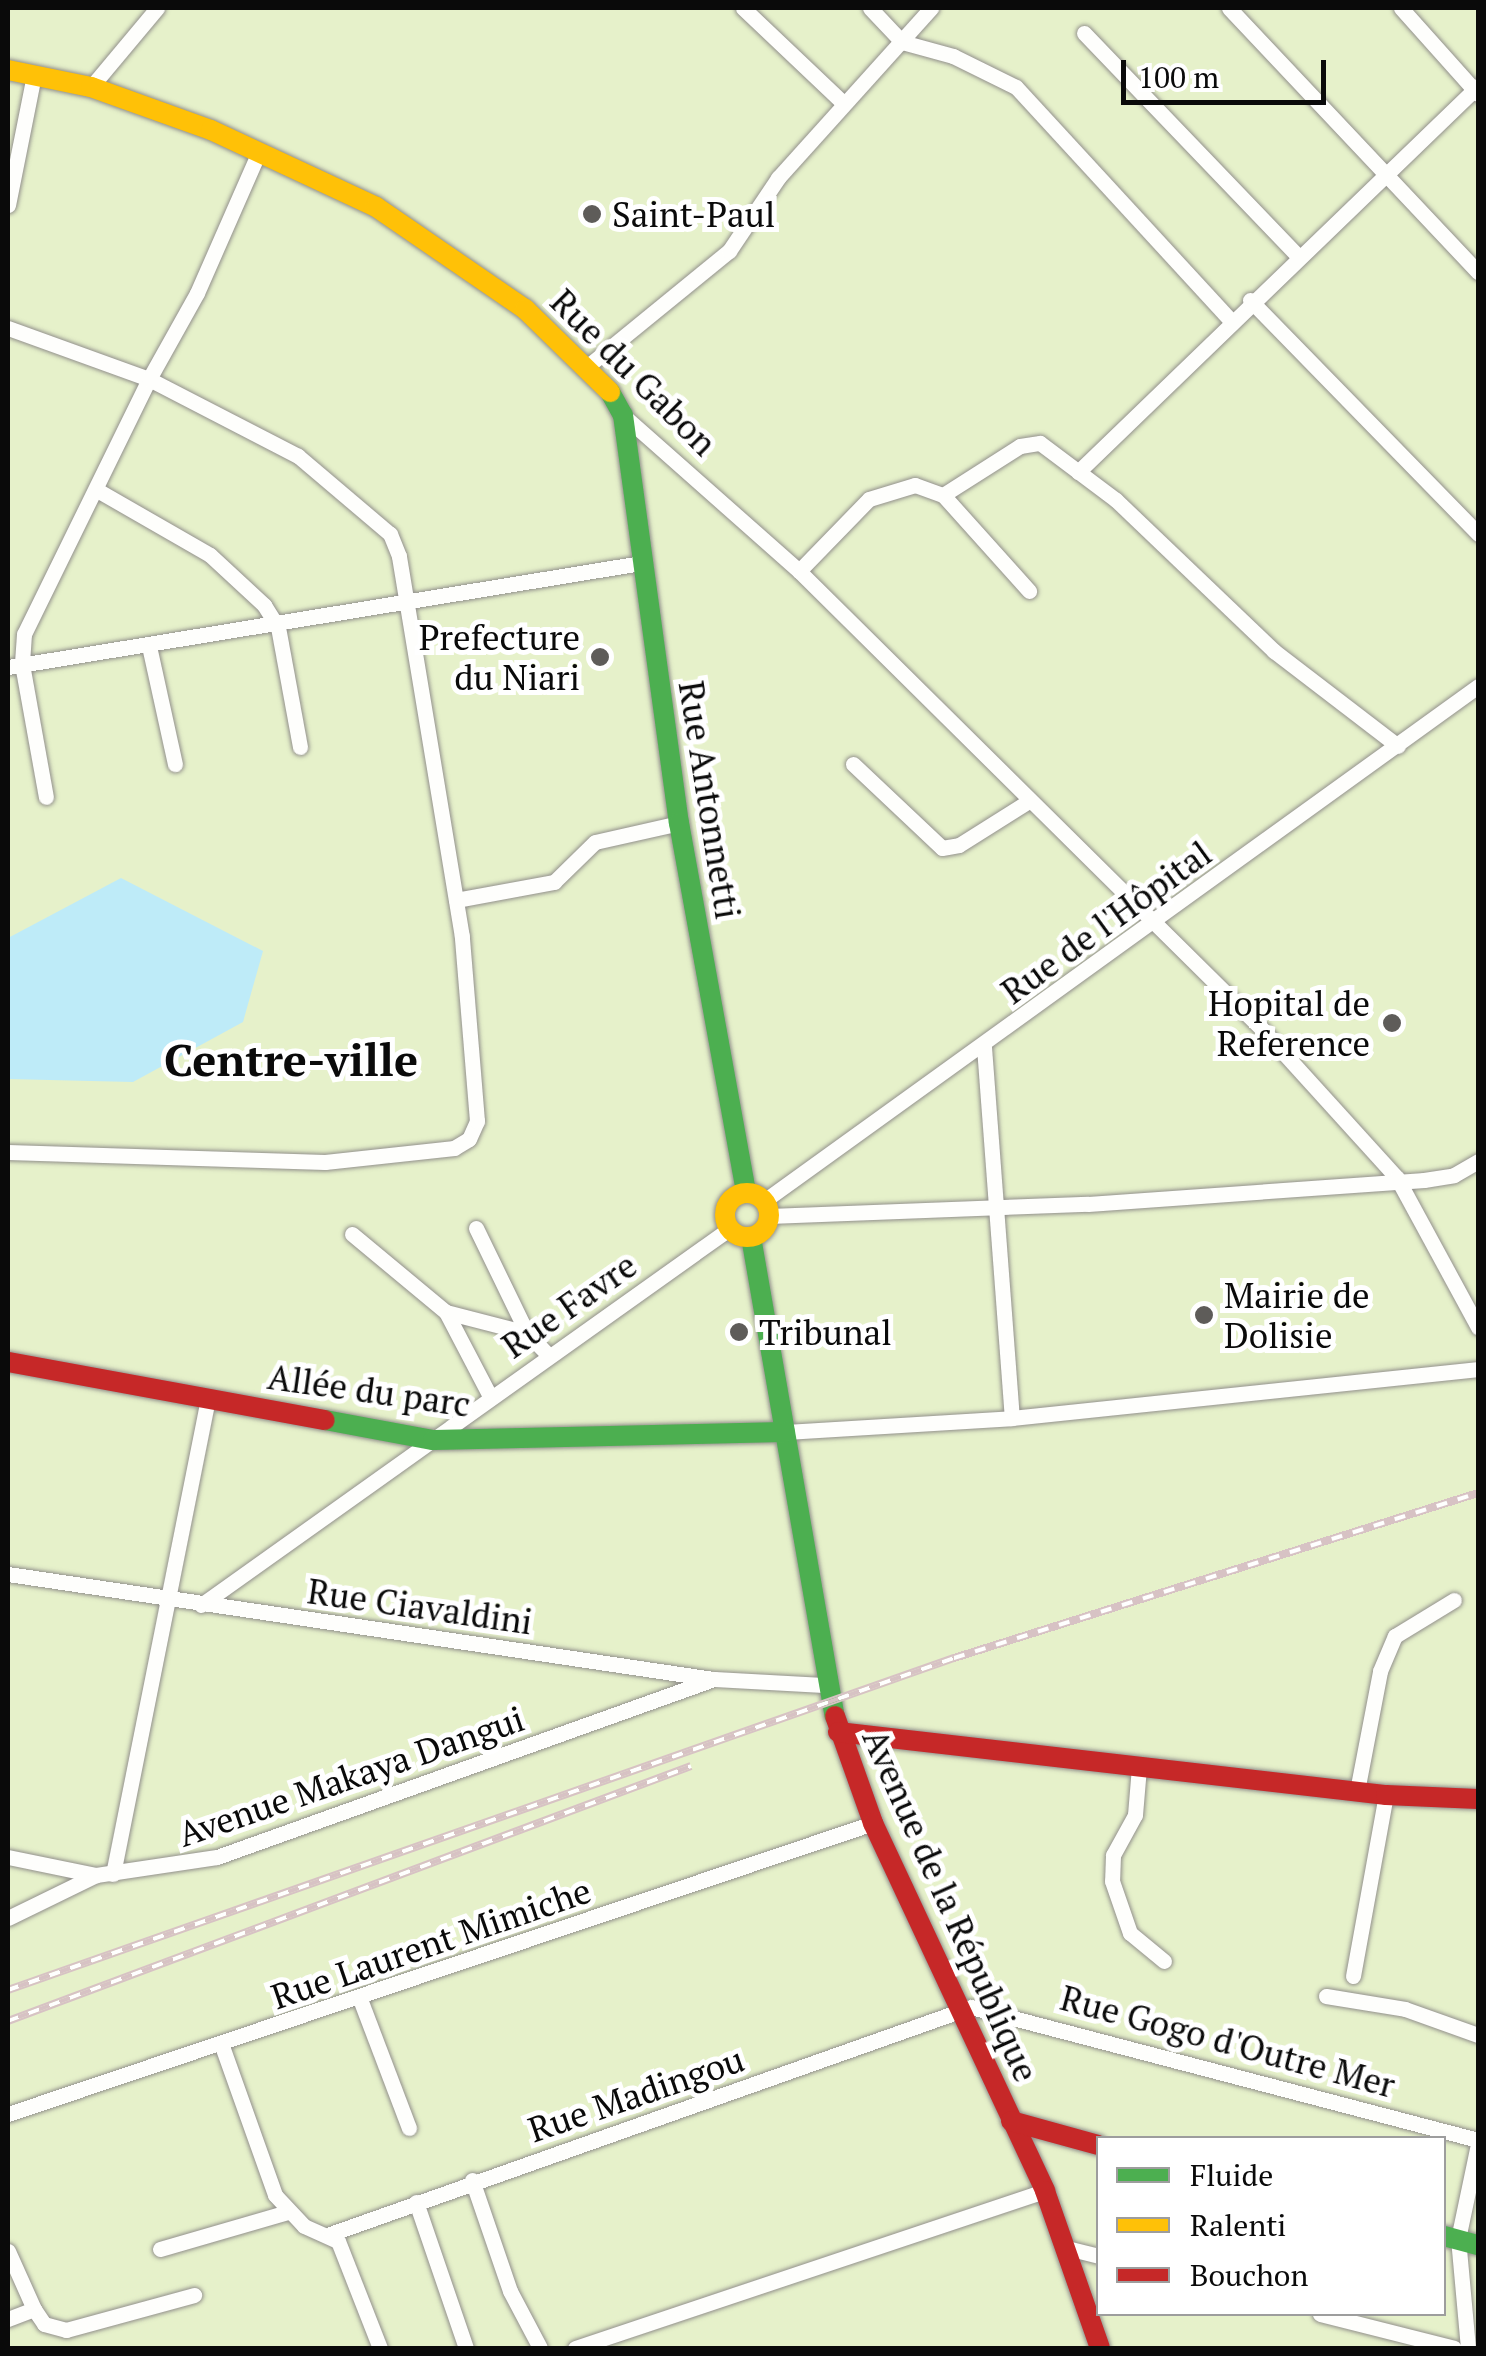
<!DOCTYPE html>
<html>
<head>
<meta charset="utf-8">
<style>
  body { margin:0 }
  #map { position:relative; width:1486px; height:2356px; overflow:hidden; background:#f9f5ed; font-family:"PT Serif",serif }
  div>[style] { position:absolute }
  .green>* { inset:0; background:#e6f1ca }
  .water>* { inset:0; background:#beebf8 }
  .roads { filter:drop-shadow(0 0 2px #92908c) drop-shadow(0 0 2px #92908c) }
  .street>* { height:15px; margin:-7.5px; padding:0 7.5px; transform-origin:7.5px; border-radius:7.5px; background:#fefefc }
  .fast>* { height:20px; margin:-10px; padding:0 10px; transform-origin:10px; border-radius:10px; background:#4caf50 }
  .slow>* { height:20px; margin:-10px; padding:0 10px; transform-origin:10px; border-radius:10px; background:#ffc107 }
  .slow>.ring { margin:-10px; padding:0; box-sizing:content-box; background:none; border:20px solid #ffc107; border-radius:50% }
  .jam>* { height:20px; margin:-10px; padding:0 10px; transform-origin:10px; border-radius:10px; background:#c62828 }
  .rail>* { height:8px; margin-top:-4px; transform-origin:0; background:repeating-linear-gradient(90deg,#fff 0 11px,#d7c2c4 0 22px); box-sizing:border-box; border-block:2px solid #d7c2c4 }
  .dots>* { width:28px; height:28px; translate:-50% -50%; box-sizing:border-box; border:5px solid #fff; border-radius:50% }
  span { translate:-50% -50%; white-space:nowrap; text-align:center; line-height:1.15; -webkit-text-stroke:10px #fff; paint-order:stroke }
  .poi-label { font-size:35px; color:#0a0a0a }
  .left { translate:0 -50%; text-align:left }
  .right { translate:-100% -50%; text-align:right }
  .street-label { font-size:35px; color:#0a0a0a }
  .district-label { font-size:45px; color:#0a0a0a; font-weight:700 }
  .frame { position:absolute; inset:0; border:10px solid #0a0a0a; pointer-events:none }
  .legend { position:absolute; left:1096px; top:2136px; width:350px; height:180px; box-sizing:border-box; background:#fff; border:2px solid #9d9d9d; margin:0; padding:12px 18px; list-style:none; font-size:30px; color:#0a0a0a }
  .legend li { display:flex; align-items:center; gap:20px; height:50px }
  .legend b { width:50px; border:2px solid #9d9d9d }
  .scale { position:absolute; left:1121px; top:60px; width:205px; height:45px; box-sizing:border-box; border:5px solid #0a0a0a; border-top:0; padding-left:12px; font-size:30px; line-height:35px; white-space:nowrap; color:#0a0a0a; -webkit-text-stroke:8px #fff; paint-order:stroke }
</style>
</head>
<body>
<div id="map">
  <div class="green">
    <div style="clip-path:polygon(evenodd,8px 8px,1478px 8px,1478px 2348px,8px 2348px,8px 8px,1098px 2138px,1444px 2138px,1444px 2314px,1098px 2314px,1098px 2138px)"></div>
  </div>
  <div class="water">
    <div style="clip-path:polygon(121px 878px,263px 951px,243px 1022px,133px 1082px,8px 1079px,8px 938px)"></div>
  </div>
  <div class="roads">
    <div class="street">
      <div style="left:743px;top:8px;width:137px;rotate:43.5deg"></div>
      <div style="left:870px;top:8px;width:47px;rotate:46.7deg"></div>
      <div style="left:902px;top:42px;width:53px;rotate:15.4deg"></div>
      <div style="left:953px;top:56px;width:70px;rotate:26.2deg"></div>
      <div style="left:1016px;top:87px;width:316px;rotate:47.4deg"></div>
      <div style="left:1229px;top:8px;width:363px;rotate:46.7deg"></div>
      <div style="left:1401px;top:8px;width:115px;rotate:48.2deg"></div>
      <div style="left:1084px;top:33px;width:308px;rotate:46.2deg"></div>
      <div style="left:91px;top:87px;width:103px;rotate:-50.1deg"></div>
      <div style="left:8px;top:205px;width:133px;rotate:-78.7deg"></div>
      <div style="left:1250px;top:300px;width:327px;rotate:45.7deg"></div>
      <div style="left:8px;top:328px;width:150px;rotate:19.9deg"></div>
      <div style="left:149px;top:379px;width:284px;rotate:116.1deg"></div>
      <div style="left:24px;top:634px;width:30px;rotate:94deg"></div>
      <div style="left:22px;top:664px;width:135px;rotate:79.8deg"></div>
      <div style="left:589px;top:365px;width:181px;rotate:-39.2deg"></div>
      <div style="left:729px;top:251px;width:88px;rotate:-56.1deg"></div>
      <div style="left:778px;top:178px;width:229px;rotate:-48deg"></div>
      <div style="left:624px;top:416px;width:234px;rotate:41.5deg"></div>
      <div style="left:799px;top:571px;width:651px;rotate:44.69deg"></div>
      <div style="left:1262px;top:1029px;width:201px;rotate:47.8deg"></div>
      <div style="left:1397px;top:1178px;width:170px;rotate:61.5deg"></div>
      <div style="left:1078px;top:472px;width:556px;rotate:-43.98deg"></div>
      <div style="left:97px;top:490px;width:130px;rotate:29.9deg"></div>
      <div style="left:210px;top:555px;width:74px;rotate:42.8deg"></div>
      <div style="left:264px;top:605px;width:26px;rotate:58deg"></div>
      <div style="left:278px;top:627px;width:122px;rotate:79.6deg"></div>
      <div style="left:943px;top:495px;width:129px;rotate:48.1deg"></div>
      <div style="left:799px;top:571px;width:100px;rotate:-45.8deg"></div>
      <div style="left:869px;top:499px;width:48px;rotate:-16.9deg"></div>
      <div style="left:915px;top:485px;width:30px;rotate:20deg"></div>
      <div style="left:943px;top:495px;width:91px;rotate:-32.5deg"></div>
      <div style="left:1020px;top:446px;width:20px;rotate:-9deg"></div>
      <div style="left:1040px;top:443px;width:95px;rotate:36.9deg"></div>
      <div style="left:1116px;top:500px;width:219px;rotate:43.7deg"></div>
      <div style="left:1274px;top:651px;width:156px;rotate:37.5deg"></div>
      <div style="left:149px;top:646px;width:121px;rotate:77.6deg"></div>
      <div style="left:8px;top:667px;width:641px;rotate:-9.33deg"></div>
      <div style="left:853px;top:764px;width:122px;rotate:43.3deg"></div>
      <div style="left:942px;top:848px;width:17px;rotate:-10deg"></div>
      <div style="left:959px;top:845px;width:83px;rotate:-32.2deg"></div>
      <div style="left:456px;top:900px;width:100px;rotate:-10.4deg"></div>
      <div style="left:554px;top:882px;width:57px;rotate:-44.3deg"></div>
      <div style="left:595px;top:842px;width:86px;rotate:-12.7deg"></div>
      <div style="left:984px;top:1047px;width:372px;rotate:85.7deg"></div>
      <div style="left:8px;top:1152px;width:317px;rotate:1.8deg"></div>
      <div style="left:325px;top:1162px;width:130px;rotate:-6.2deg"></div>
      <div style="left:454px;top:1148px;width:17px;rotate:-31deg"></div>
      <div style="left:469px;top:1139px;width:20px;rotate:-66deg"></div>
      <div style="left:477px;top:1121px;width:185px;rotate:-94.7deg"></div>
      <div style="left:462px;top:937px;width:386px;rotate:-99.4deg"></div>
      <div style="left:399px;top:556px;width:24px;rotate:-112deg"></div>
      <div style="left:390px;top:534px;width:121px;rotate:-139.7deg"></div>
      <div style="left:298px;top:456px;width:168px;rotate:-152.7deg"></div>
      <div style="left:149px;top:379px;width:98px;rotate:-60.8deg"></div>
      <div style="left:197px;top:293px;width:154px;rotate:-66.3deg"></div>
      <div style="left:764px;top:1201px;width:880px;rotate:-35.8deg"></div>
      <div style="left:769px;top:1216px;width:319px;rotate:-2.2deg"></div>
      <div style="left:1088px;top:1204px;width:337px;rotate:-4.1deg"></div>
      <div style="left:1424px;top:1180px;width:30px;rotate:-9deg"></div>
      <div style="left:1454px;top:1175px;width:28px;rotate:-30deg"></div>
      <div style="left:476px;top:1228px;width:117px;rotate:64.1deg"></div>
      <div style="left:352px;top:1234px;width:122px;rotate:39.7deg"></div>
      <div style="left:446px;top:1312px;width:97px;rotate:62.4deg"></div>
      <div style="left:446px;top:1312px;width:84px;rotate:14.5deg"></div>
      <div style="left:527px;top:1333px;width:29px;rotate:46deg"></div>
      <div style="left:785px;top:1432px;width:227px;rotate:-3.5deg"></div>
      <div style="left:1012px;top:1418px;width:469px;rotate:-6deg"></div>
      <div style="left:8px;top:1574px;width:713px;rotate:8.47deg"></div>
      <div style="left:713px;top:1679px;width:112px;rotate:3.1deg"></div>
      <div style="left:201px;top:1605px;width:648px;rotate:-35.46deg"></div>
      <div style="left:1139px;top:1767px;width:48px;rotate:94.8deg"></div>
      <div style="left:1135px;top:1815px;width:46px;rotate:118.8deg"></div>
      <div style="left:1113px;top:1855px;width:26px;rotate:92deg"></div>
      <div style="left:1112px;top:1881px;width:55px;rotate:70.9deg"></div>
      <div style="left:1130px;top:1933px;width:44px;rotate:39.5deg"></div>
      <div style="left:1357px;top:1791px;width:122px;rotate:-79.1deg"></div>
      <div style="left:1380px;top:1671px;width:38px;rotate:-67deg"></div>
      <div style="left:1395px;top:1636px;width:69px;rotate:-31.4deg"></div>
      <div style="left:8px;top:1857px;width:90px;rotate:11.6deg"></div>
      <div style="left:113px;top:1874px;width:485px;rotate:-78.7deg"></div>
      <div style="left:8px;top:1918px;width:98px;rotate:-26deg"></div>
      <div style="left:96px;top:1875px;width:122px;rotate:-8.5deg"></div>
      <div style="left:217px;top:1857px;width:525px;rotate:-19.71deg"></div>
      <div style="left:1353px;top:1976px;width:184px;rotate:-79.7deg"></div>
      <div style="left:1326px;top:1996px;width:80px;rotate:9.3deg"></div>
      <div style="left:1405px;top:2009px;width:77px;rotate:19.6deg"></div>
      <div style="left:360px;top:1999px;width:138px;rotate:69.2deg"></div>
      <div style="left:222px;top:2046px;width:158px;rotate:70.4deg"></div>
      <div style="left:275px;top:2195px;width:42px;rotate:46.9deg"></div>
      <div style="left:304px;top:2226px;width:37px;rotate:24deg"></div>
      <div style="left:338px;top:2241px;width:115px;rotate:68.6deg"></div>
      <div style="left:8px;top:2114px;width:913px;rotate:-18.59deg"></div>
      <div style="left:472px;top:2180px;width:117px;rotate:71.1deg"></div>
      <div style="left:510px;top:2291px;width:64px;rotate:62.2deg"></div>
      <div style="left:416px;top:2202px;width:154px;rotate:71.1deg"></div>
      <div style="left:330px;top:2234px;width:680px;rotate:-19.5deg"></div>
      <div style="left:971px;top:2007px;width:524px;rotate:14.7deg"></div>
      <div style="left:1067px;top:2248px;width:32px;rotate:14deg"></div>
      <div style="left:160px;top:2249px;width:132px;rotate:-16.2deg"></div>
      <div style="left:8px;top:2251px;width:64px;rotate:65.9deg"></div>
      <div style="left:34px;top:2309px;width:28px;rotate:159deg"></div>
      <div style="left:34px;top:2309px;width:18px;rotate:56deg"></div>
      <div style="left:44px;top:2324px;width:23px;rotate:15deg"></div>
      <div style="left:66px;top:2330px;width:133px;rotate:-15.3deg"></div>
      <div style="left:1320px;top:2314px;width:138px;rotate:14.2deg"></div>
      <div style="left:575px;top:2348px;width:496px;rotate:-18.5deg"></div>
      <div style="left:1468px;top:2348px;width:109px;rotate:-95.2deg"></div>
      <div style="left:1458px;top:2239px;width:97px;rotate:-78.1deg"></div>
    </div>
    <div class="fast">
      <div style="left:610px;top:392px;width:26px;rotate:61deg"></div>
      <div style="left:623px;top:415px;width:412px;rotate:82.2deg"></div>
      <div style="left:679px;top:823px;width:376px;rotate:79.7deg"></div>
      <div style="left:751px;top:1237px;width:486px;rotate:80.1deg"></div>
      <div style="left:325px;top:1420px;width:110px;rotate:10.5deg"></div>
      <div style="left:433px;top:1440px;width:352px;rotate:-1.3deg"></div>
      <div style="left:1444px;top:2236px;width:35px;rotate:15deg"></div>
    </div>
    <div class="slow">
      <div style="left:8px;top:70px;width:85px;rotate:11.6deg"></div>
      <div style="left:91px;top:87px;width:127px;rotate:19.7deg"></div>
      <div style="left:211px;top:130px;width:182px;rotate:25deg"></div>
      <div style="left:376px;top:207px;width:181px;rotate:34.4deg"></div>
      <div style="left:525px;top:309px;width:119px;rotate:44.3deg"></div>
      <div class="ring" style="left:725px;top:1193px;width:24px;height:24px"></div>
    </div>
    <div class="jam">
      <div style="left:8px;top:1362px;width:322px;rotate:10.4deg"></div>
      <div style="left:835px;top:1716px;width:114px;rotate:70.4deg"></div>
      <div style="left:873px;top:1823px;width:406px;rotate:64.9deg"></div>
      <div style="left:1045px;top:2191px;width:166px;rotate:70.7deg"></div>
      <div style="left:838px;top:1732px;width:552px;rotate:6.56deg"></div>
      <div style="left:1386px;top:1795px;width:92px;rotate:2.5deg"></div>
      <div style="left:1011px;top:2121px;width:90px;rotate:15.4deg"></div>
    </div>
  </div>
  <div class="rail">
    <div style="left:8px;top:1990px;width:1003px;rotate:-19.34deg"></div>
    <div style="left:954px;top:1658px;width:549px;rotate:-17.48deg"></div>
    <div style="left:8px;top:2021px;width:729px;rotate:-20.47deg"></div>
  </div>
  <div class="dots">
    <div style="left:592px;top:214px;background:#5e5c59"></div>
    <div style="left:600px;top:657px;background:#5e5c59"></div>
    <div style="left:1392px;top:1023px;background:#5e5c59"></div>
    <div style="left:1204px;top:1315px;background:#5e5c59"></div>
    <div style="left:739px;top:1332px;background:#5e5c59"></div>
  </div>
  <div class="poi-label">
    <span class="left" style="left:612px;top:214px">Saint-Paul</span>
    <span class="right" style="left:580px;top:657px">Prefecture<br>du Niari</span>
    <span class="right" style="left:1370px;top:1023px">Hopital de<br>Reference</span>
    <span class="left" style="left:1224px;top:1315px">Mairie de<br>Dolisie</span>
    <span class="left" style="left:759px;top:1332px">Tribunal</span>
  </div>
  <div class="street-label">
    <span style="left:634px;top:372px;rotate:45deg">Rue du Gabon</span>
    <span style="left:710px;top:800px;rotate:81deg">Rue Antonnetti</span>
    <span style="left:1106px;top:922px;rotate:-36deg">Rue de l'Hôpital</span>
    <span style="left:569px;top:1305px;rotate:-35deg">Rue Favre</span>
    <span style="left:369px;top:1390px;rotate:8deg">Allée du parc</span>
    <span style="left:420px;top:1606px;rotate:8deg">Rue Ciavaldini</span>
    <span style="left:351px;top:1776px;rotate:-19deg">Avenue Makaya Dangui</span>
    <span style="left:951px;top:1905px;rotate:66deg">Avenue de la République</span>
    <span style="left:431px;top:1943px;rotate:-19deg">Rue Laurent Mimiche</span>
    <span style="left:1228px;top:2041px;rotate:15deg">Rue Gogo d'Outre Mer</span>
    <span style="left:636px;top:2094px;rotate:-19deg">Rue Madingou</span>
  </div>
  <div class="district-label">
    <span style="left:291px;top:1060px">Centre-ville</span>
  </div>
  <div class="frame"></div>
  <ul class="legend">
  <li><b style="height:12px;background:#4caf50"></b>Fluide</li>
  <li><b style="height:12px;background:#ffc107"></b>Ralenti</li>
  <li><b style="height:12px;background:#c62828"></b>Bouchon</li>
  </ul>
  <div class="scale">100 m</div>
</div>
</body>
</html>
